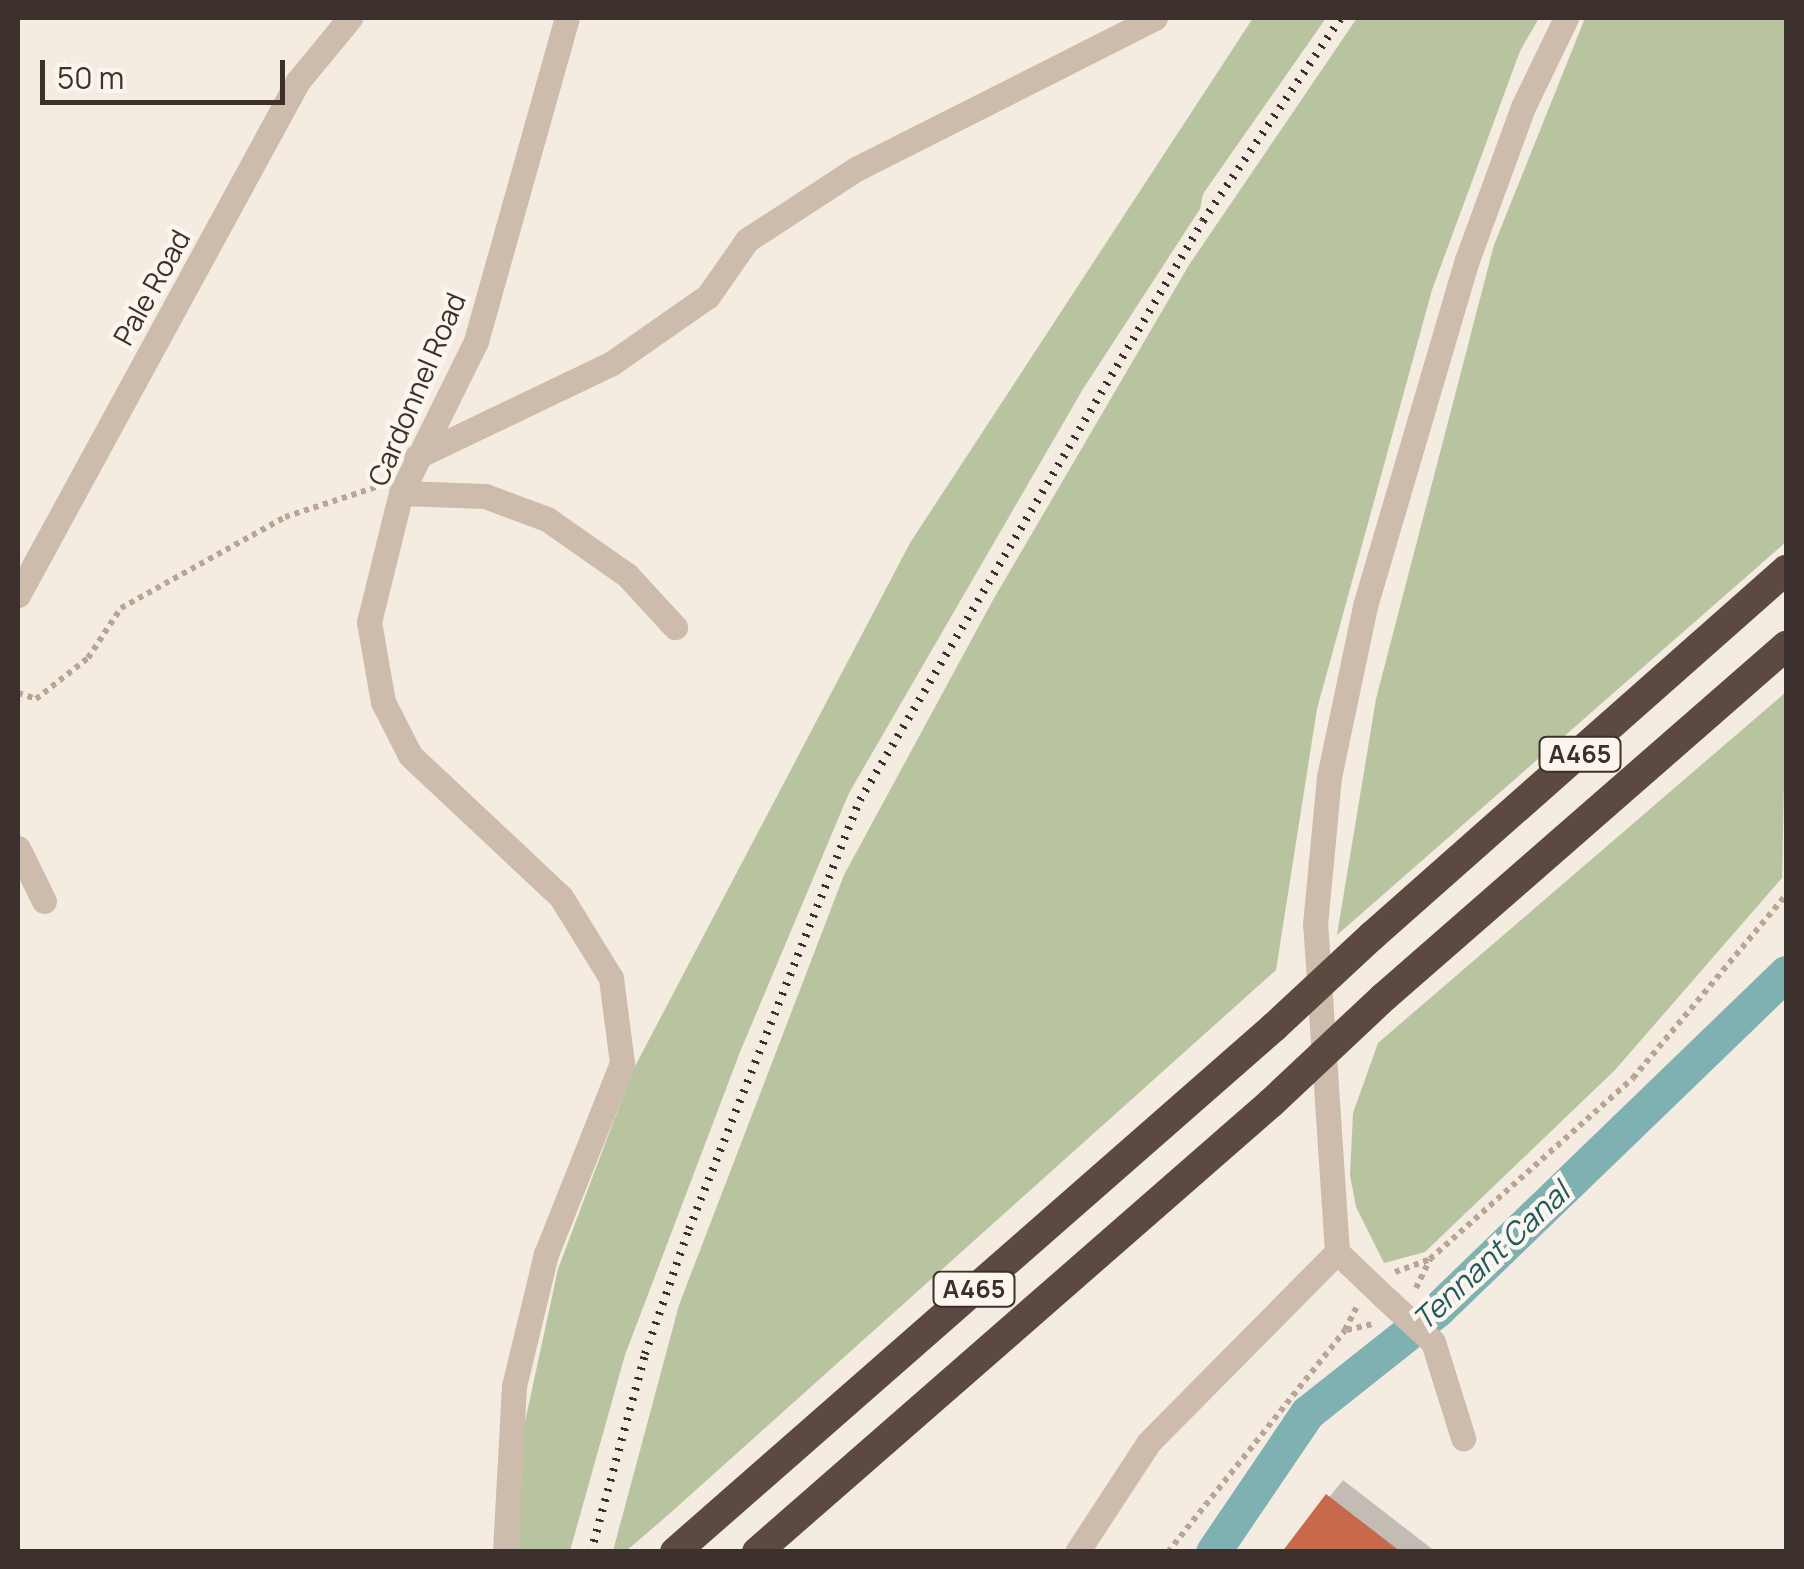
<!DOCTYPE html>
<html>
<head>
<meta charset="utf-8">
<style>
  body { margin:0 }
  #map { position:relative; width:1804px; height:1569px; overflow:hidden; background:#f4ebe1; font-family:Manrope,sans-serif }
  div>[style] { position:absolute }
  .green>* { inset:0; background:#b8c4a0 }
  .shadow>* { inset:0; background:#0003 }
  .canal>* { height:35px; margin:-17.5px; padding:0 17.5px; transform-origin:17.5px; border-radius:17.5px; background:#7fb0b2 }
  .building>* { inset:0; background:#c8694b }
  .path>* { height:6px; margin-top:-3px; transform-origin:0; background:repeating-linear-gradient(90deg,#b9a596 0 5px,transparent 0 10px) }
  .minor>* { height:25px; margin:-12.5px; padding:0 12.5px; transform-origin:12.5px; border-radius:12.5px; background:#cdbbac }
  .highway>* { height:30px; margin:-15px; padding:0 15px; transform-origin:15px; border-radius:15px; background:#5c4a42 }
  .rail>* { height:8px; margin-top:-4px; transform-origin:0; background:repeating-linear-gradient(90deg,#3b302b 0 2.5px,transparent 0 10.5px) }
  .minor-bridge>* { height:25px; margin:-12.5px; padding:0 12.5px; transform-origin:12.5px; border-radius:12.5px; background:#cdbbac }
  .highway-bridge>* { height:30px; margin:-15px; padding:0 15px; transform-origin:15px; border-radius:15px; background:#5c4a42 }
  span { translate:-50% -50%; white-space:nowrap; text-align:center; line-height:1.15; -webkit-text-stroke:9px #fbf5ee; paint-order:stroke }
  .shield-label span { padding:2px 8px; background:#fbf5ee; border:2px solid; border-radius:8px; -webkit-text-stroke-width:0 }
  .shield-label { font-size:25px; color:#3b302b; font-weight:700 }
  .street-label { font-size:28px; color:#3b302b }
  .water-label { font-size:30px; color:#1f5a5e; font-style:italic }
  .frame { position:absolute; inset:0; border:20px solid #3b302b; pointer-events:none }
  .scale { position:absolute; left:40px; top:60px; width:245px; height:45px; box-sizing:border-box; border:5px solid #3b302b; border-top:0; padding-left:12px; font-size:30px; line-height:35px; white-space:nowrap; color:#3b302b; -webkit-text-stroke:8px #fbf5ee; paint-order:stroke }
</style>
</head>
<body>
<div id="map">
  <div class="green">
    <div style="clip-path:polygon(1253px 18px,1326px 18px,1203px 194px,1200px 209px,1083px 389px,849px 793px,740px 1052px,625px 1355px,570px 1551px,518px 1552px,523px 1431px,558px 1269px,632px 1072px,910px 543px)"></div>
    <div style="clip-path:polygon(1357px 18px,1539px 18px,1520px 51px,1432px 290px,1317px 709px,1276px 970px,668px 1515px,626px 1551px,613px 1551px,679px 1305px,844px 875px,993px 600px,1189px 265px)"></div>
    <div style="clip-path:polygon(1585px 18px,1786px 18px,1786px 542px,1337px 935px,1376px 699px,1494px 245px)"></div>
    <div style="clip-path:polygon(1786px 692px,1782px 878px,1615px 1070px,1425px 1252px,1384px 1263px,1356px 1207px,1350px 1175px,1353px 1113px,1378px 1043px)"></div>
  </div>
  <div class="shadow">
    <div style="clip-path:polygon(1343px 1480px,1436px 1552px,1285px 1552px)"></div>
  </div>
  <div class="canal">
    <div style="left:1213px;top:1552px;width:168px;rotate:-55.9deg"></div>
    <div style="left:1307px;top:1413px;width:166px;rotate:-38.4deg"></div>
    <div style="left:1437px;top:1310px;width:485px;rotate:-44deg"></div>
  </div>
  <div class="building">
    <div style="clip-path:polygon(1326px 1494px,1401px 1552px,1282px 1552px)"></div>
  </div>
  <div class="path">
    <div style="left:18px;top:693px;width:19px;rotate:18deg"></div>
    <div style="left:36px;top:699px;width:66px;rotate:-38.3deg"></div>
    <div style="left:88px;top:658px;width:60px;rotate:-56.6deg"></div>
    <div style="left:121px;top:608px;width:188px;rotate:-29deg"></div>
    <div style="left:285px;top:517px;width:96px;rotate:-18.2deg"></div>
    <div style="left:1395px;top:1272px;width:37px;rotate:-20deg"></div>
    <div style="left:1430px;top:1259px;width:272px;rotate:-41.7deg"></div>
    <div style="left:1633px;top:1078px;width:239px;rotate:-50.1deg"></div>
    <div style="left:1416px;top:1288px;width:32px;rotate:-64deg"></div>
    <div style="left:1347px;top:1330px;width:27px;rotate:-13deg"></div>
    <div style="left:1168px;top:1552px;width:284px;rotate:-51.4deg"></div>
    <div style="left:1345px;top:1330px;width:25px;rotate:-63deg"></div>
  </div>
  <div class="minor">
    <div style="left:416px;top:457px;width:217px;rotate:-25.6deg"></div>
    <div style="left:612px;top:363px;width:117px;rotate:-34.9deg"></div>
    <div style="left:708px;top:296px;width:68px;rotate:-55.1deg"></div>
    <div style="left:747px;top:240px;width:130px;rotate:-33.1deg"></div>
    <div style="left:856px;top:169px;width:335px;rotate:-26.8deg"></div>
    <div style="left:401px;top:493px;width:84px;rotate:2deg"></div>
    <div style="left:485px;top:496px;width:66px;rotate:20.4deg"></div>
    <div style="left:547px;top:519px;width:98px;rotate:35deg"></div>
    <div style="left:627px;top:575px;width:71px;rotate:47.3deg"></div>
    <div style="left:18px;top:595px;width:585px;rotate:-61.42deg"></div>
    <div style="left:298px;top:81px;width:82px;rotate:-50.5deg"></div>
    <div style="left:18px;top:848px;width:59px;rotate:63.9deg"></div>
    <div style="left:1337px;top:1252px;width:328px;rotate:-93.8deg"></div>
    <div style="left:1315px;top:925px;width:149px;rotate:-84.6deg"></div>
    <div style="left:1329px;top:777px;width:175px;rotate:-78.1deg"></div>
    <div style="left:1365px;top:606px;width:361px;rotate:-73.6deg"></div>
    <div style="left:1467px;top:260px;width:163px;rotate:-69.9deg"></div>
    <div style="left:1523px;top:107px;width:99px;rotate:-64.2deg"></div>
    <div style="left:1433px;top:1342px;width:101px;rotate:72.6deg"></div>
    <div style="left:505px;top:1552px;width:166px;rotate:-86.9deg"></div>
    <div style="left:514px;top:1386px;width:136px;rotate:-76.4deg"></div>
    <div style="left:546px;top:1254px;width:206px;rotate:-68.3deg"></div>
    <div style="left:622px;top:1063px;width:86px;rotate:-97.4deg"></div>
    <div style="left:611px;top:978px;width:95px;rotate:-121.7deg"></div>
    <div style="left:561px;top:897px;width:207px;rotate:-136.8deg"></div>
    <div style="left:410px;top:755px;width:59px;rotate:-117deg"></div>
    <div style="left:383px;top:702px;width:81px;rotate:-99.9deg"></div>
    <div style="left:369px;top:622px;width:133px;rotate:-76.1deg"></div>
    <div style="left:401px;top:493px;width:169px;rotate:-63.7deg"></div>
    <div style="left:476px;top:341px;width:336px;rotate:-74.3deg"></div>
    <div style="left:1077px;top:1552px;width:131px;rotate:-56.8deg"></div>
    <div style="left:1149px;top:1442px;width:267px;rotate:-45.3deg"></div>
    <div style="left:1337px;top:1252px;width:62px;rotate:43.7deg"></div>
  </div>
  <div class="highway">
    <div style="left:1372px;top:936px;width:553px;rotate:-41.48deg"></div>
    <div style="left:1384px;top:997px;width:534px;rotate:-41.13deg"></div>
    <div style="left:675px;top:1552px;width:797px;rotate:-41.23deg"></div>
    <div style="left:757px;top:1552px;width:682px;rotate:-41.14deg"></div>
  </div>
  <div class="rail">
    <div style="left:591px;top:1552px;width:205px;rotate:-74.7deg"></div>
    <div style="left:645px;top:1354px;width:133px;rotate:-70.6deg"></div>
    <div style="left:689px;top:1229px;width:462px;rotate:-68.3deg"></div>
    <div style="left:860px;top:800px;width:673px;rotate:-59.36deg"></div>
    <div style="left:1203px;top:221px;width:245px;rotate:-55.8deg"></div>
  </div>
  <div class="minor-bridge">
    <div style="left:1382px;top:1295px;width:69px;rotate:42.7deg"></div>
  </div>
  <div class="highway-bridge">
    <div style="left:1274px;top:1027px;width:134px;rotate:-42.9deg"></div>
    <div style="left:1271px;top:1103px;width:155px;rotate:-43.2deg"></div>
  </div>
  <div class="shield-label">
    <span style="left:1580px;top:754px">A465</span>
    <span style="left:974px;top:1289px">A465</span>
  </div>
  <div class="street-label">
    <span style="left:151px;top:287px;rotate:-61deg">Pale Road</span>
    <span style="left:416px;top:389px;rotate:-67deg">Cardonnel Road</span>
  </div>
  <div class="water-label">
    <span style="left:1491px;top:1256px;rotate:-43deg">Tennant Canal</span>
  </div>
  <div class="frame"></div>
  <div class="scale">50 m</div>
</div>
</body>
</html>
